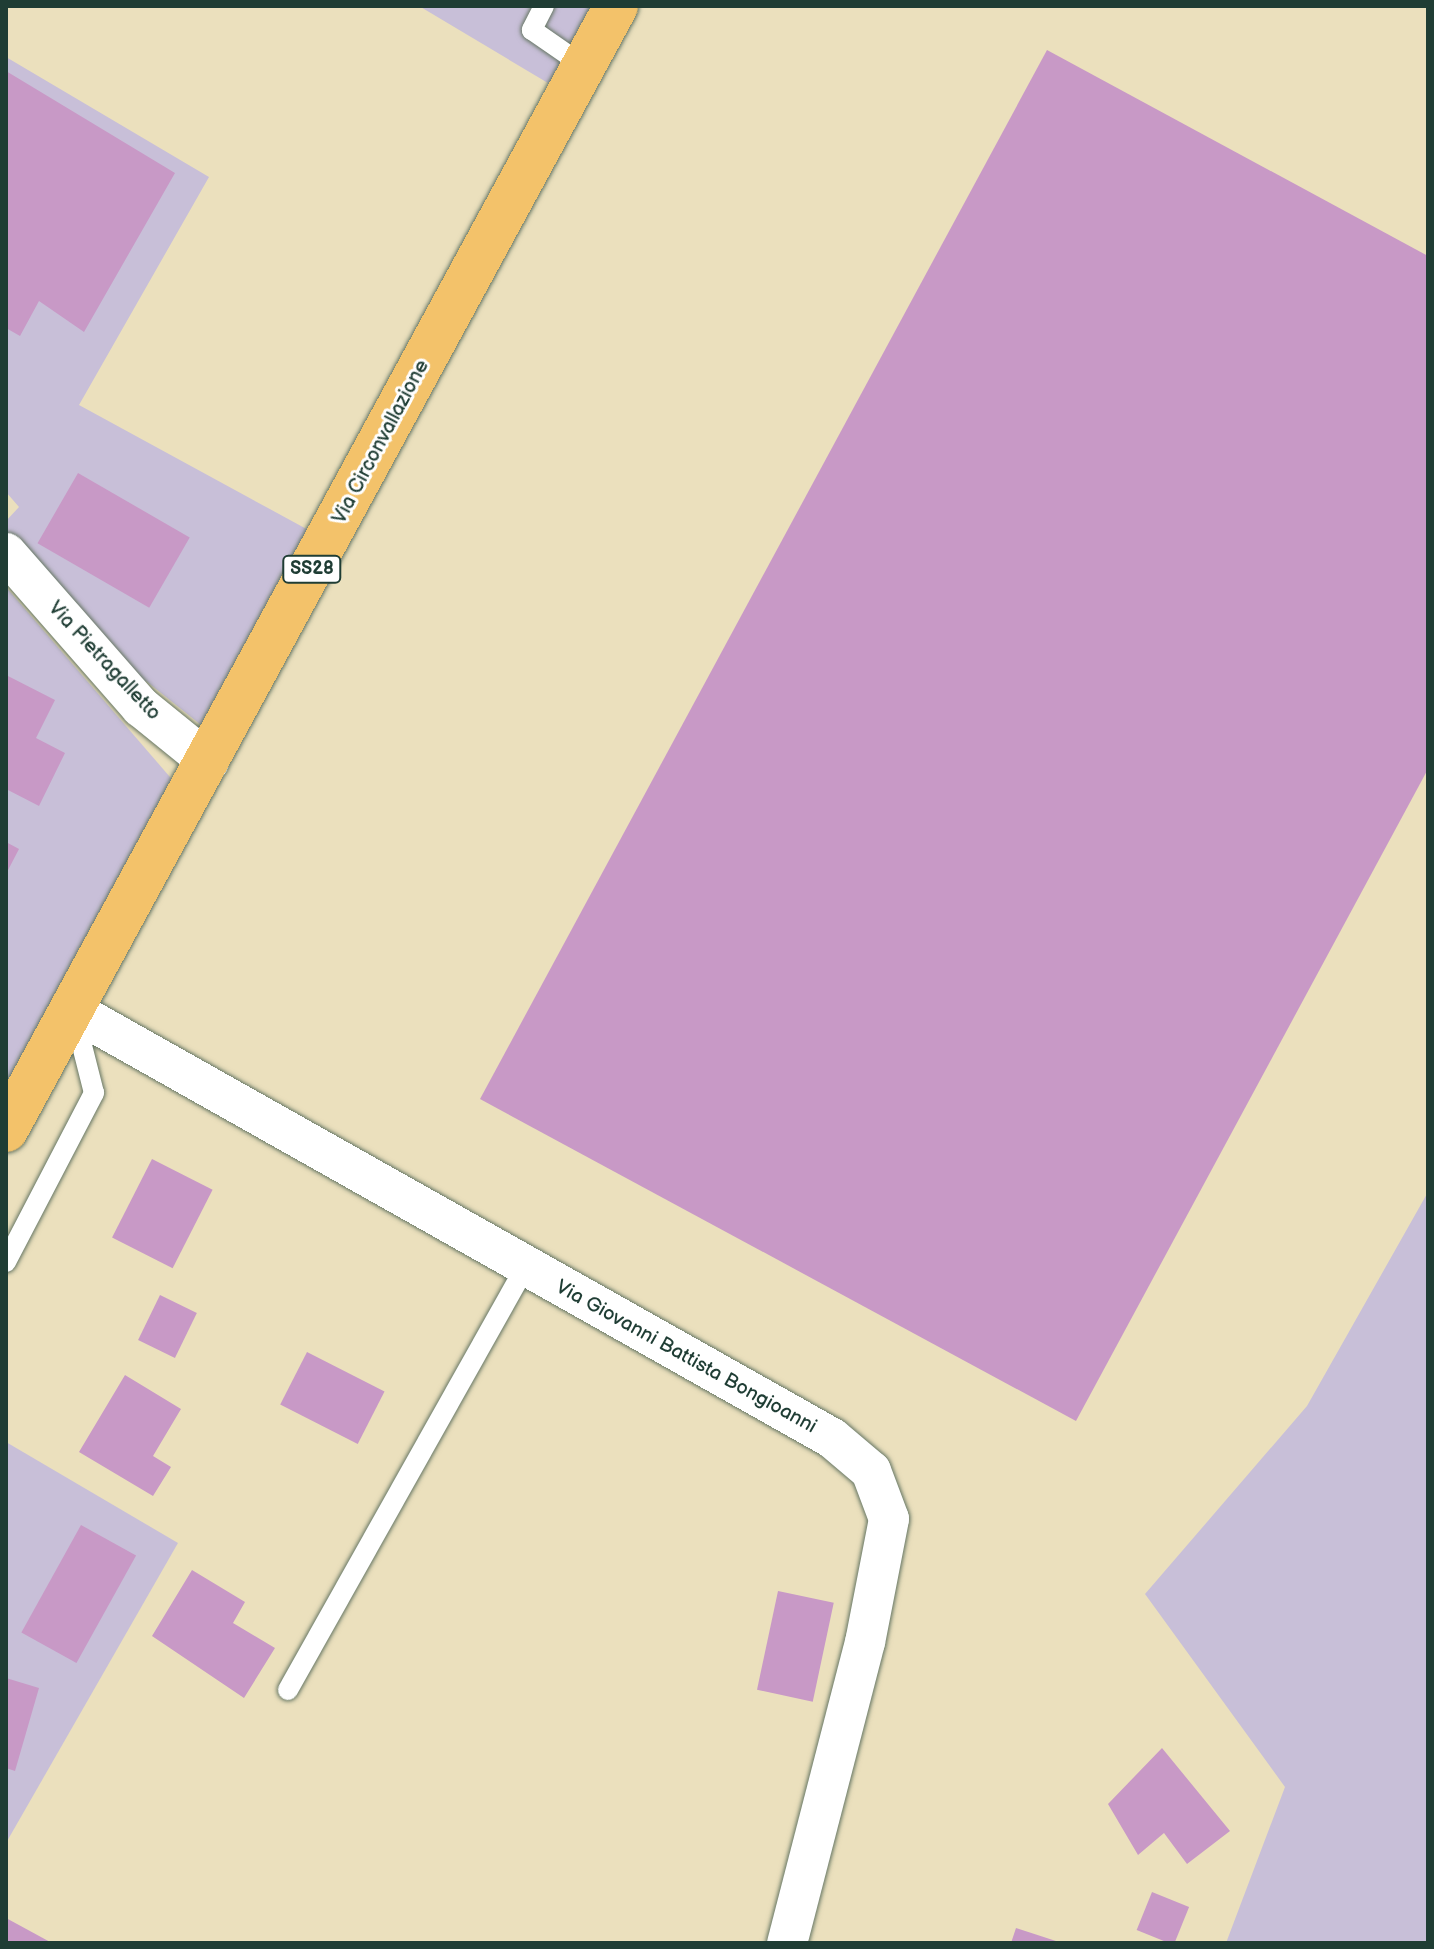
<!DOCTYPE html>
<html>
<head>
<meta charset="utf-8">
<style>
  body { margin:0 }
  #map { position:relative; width:1434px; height:1949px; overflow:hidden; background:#ebe0bd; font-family:"Balsamiq Sans",sans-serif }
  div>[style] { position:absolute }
  .industrial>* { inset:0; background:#c8bfd8 }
  .building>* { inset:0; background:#c899c6; transform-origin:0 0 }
  .roads { filter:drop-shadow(0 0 2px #667664) drop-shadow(0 0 2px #667664) }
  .service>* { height:20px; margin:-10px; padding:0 10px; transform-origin:10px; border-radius:10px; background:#fff }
  .minor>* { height:40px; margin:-20px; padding:0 20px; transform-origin:20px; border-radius:20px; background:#fff }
  .primary>* { height:44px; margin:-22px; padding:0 22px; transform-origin:22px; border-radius:22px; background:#f3c26a }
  span { translate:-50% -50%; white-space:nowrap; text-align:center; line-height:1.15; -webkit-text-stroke:6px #fff; paint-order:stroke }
  .shield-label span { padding:2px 6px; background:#fff; border:2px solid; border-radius:6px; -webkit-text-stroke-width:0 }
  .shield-label { font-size:18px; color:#1f3d34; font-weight:700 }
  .street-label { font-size:20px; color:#1f3d34 }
  .frame { position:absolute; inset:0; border:8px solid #1f3d34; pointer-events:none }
</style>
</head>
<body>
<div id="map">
  <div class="industrial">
    <div style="clip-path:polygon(419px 6px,596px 6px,553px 86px)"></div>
    <div style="clip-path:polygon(6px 57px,209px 177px,79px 405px,312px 532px,206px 729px,146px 681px,134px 689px,6px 536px,6px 521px,19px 507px,6px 492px)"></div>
    <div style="clip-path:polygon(6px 587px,176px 784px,6px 1099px)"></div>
    <div style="clip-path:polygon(1428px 1192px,1428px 1943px,1226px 1943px,1285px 1787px,1145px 1594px,1307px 1406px)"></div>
    <div style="clip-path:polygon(6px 1442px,178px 1543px,6px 1843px)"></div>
  </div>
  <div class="building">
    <div style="clip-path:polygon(1047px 50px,1428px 256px,1428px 769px,1076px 1421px,480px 1099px)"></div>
    <div style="clip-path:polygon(6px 71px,175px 173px,84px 332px,39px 301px,20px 336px,6px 328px)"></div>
    <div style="left:78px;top:473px;width:129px;height:81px;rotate:30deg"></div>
    <div style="clip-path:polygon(6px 675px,55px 700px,36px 738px,65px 753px,39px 806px,6px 789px)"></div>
    <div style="clip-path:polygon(6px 842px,19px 849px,6px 874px)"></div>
    <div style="left:152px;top:1159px;width:68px;height:88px;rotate:27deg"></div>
    <div style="left:160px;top:1295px;width:41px;height:50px;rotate:26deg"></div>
    <div style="left:307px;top:1352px;width:87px;height:59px;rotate:27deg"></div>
    <div style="clip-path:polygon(125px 1375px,181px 1409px,153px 1456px,171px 1467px,153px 1496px,79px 1452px)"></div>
    <div style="left:81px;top:1525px;width:63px;height:123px;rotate:29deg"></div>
    <div style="clip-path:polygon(192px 1570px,245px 1602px,233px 1623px,275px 1648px,244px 1698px,152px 1636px)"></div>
    <div style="left:778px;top:1591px;width:57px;height:101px;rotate:12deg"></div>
    <div style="clip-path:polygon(6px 1678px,39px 1688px,15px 1771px,6px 1768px)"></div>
    <div style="clip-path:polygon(1162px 1748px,1230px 1831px,1187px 1864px,1164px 1833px,1138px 1855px,1108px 1804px)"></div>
    <div style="left:1152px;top:1892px;width:40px;height:41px;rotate:22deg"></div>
    <div style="clip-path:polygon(6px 1918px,52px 1943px,6px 1943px)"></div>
    <div style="clip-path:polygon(1016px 1928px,1059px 1942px,1059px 1943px,1011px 1943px)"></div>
  </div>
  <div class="roads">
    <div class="service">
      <div style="left:544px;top:6px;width:27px;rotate:117deg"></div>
      <div style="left:532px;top:30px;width:63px;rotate:34.7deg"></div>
      <div style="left:6px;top:1262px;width:191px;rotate:-62.5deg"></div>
      <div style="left:94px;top:1093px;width:81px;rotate:-104.2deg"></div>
      <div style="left:288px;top:1690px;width:484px;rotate:-60.7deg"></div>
    </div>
    <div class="minor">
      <div style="left:6px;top:553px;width:205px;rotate:48.8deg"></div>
      <div style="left:141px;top:707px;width:87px;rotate:39deg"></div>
      <div style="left:72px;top:1010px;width:872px;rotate:29.39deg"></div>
      <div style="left:832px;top:1438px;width:51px;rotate:40.2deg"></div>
      <div style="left:871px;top:1471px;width:51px;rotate:69.4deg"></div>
      <div style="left:889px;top:1519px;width:125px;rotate:101deg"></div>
      <div style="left:865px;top:1642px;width:311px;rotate:104.5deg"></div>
    </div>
    <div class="primary">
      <div style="left:6px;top:1130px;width:1279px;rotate:-61.51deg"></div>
    </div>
  </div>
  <div class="shield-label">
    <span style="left:312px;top:569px">SS28</span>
  </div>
  <div class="street-label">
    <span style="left:381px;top:442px;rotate:-62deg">Via Circonvallazione</span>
    <span style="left:104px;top:661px;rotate:47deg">Via Pietragalletto</span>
    <span style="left:686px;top:1357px;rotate:29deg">Via Giovanni Battista Bongioanni</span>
  </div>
  <div class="frame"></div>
</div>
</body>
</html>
